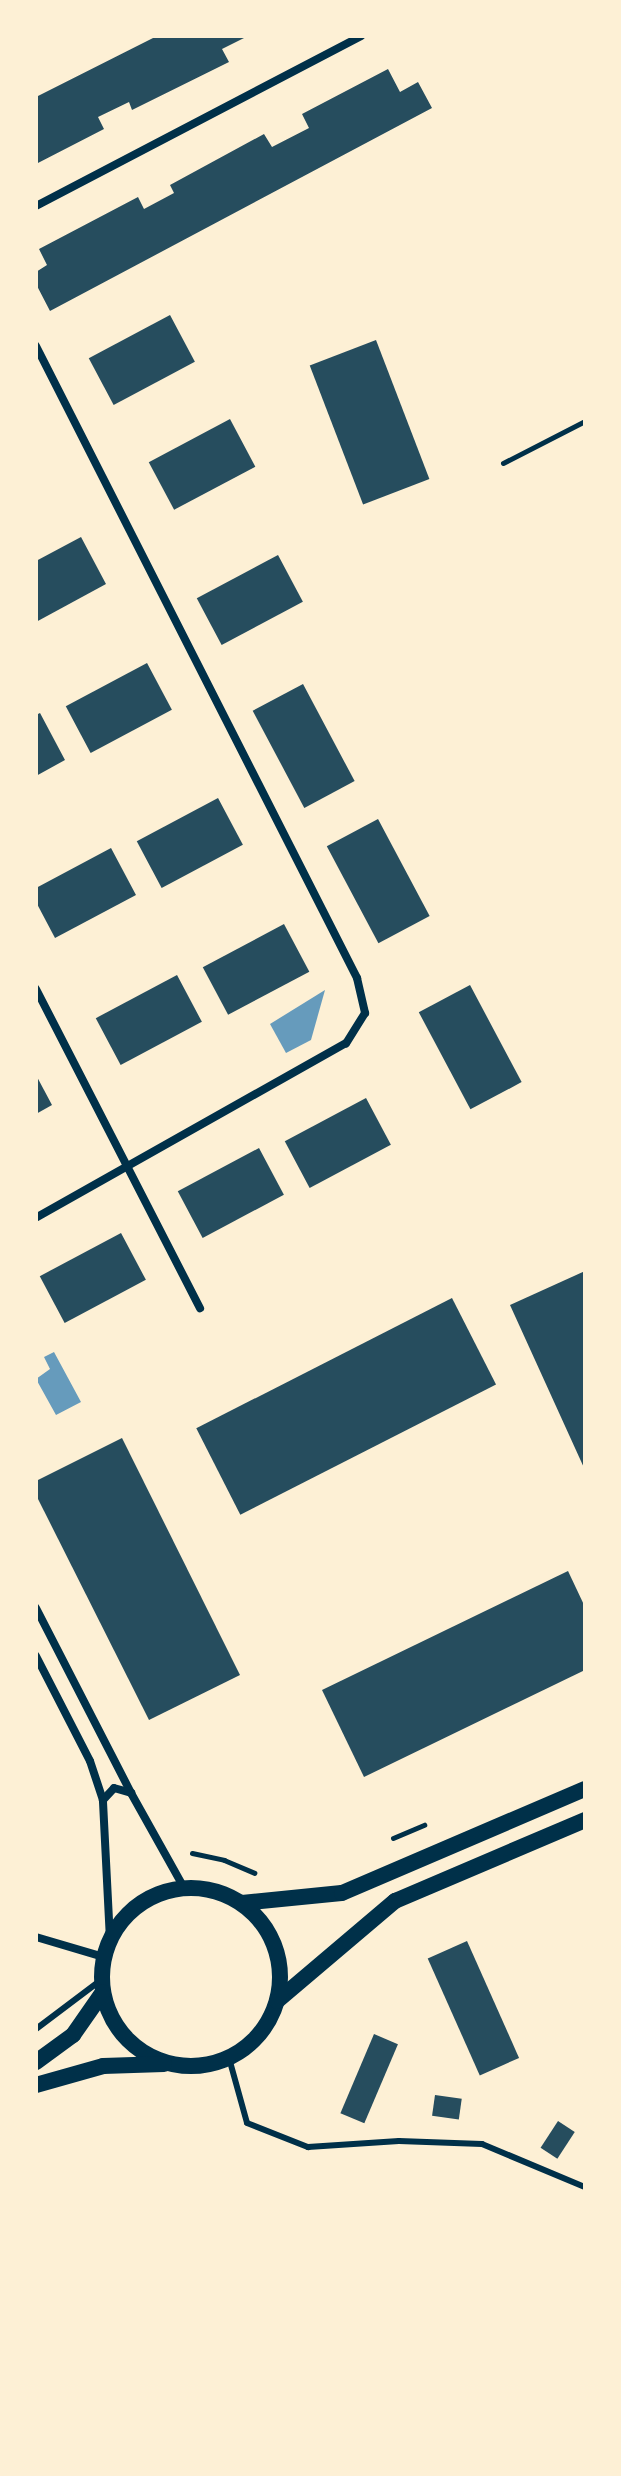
<!DOCTYPE html>
<html>
<head>
<meta charset="utf-8">
<style>
  body { margin:0 }
  #map { position:relative; width:621px; height:2476px; overflow:hidden; background:#fdf0d5; font-family:"Varela Round",sans-serif }
  div>[style] { position:absolute }
  .water>* { inset:0; background:#669bbc }
  .building>* { inset:0; background:#264d5e; transform-origin:0 0 }
  .path>* { height:5px; margin:-2.5px; padding:0 2.5px; transform-origin:2.5px; border-radius:2.5px; background:#003049 }
  .service>* { height:6px; margin:-3px; padding:0 3px; transform-origin:3px; border-radius:3px; background:#003049 }
  .minor>* { height:8px; margin:-4px; padding:0 4px; transform-origin:4px; border-radius:4px; background:#003049 }
  .secondary>* { height:16px; margin:-8px; padding:0 8px; transform-origin:8px; border-radius:8px; background:#003049 }
  .secondary>.ring { margin:-8px; padding:0; box-sizing:content-box; background:none; border:16px solid #003049; border-radius:50% }
  span { translate:-50% -50%; white-space:nowrap; text-align:center; line-height:1.15; -webkit-text-stroke:7px #fdf0d5; paint-order:stroke }
  .frame { position:absolute; inset:0; border:38px solid #fdf0d5; pointer-events:none }
</style>
</head>
<body>
<div id="map">
  <div class="water">
    <div style="clip-path:polygon(325px 990px,311px 1040px,286px 1053px,270px 1024px)"></div>
    <div style="clip-path:polygon(54px 1352px,81px 1402px,56px 1415px,36px 1379px,50px 1369px,44px 1357px)"></div>
  </div>
  <div class="building">
    <div style="clip-path:polygon(157px 36px,248px 36px,222px 49px,229px 62px,132px 110px,129px 102px,98px 117px,104px 129px,36px 164px,36px 97px)"></div>
    <div style="clip-path:polygon(388px 69px,400px 92px,418px 82px,432px 108px,50px 311px,36px 284px,36px 272px,47px 265px,39px 249px,138px 197px,144px 209px,174px 193px,170px 185px,264px 134px,272px 147px,309px 128px,302px 114px)"></div>
    <div style="left:170px;top:315px;width:53px;height:92px;rotate:62deg"></div>
    <div style="left:376px;top:340px;width:149px;height:71px;rotate:69deg"></div>
    <div style="left:230px;top:419px;width:54px;height:92px;rotate:62deg"></div>
    <div style="clip-path:polygon(81px 537px,106px 584px,36px 622px,36px 561px)"></div>
    <div style="left:278px;top:555px;width:53px;height:92px;rotate:62deg"></div>
    <div style="left:147px;top:663px;width:53px;height:92px;rotate:62deg"></div>
    <div style="left:303px;top:684px;width:110px;height:57px;rotate:62deg"></div>
    <div style="clip-path:polygon(40px 713px,65px 760px,36px 776px,36px 715px)"></div>
    <div style="left:218px;top:798px;width:53px;height:92px;rotate:62deg"></div>
    <div style="left:378px;top:819px;width:110px;height:58px;rotate:62deg"></div>
    <div style="clip-path:polygon(111px 848px,136px 895px,55px 938px,36px 902px,36px 888px)"></div>
    <div style="left:284px;top:924px;width:54px;height:92px;rotate:62deg"></div>
    <div style="left:177px;top:975px;width:53px;height:92px;rotate:62deg"></div>
    <div style="left:470px;top:985px;width:110px;height:58px;rotate:62deg"></div>
    <div style="clip-path:polygon(36px 1075px,52px 1105px,36px 1114px)"></div>
    <div style="left:366px;top:1098px;width:53px;height:92px;rotate:62deg"></div>
    <div style="left:259px;top:1148px;width:53px;height:92px;rotate:62deg"></div>
    <div style="left:121px;top:1233px;width:53px;height:92px;rotate:62deg"></div>
    <div style="clip-path:polygon(585px 1271px,585px 1470px,510px 1305px)"></div>
    <div style="left:452px;top:1298px;width:97px;height:287px;rotate:63deg"></div>
    <div style="clip-path:polygon(122px 1438px,240px 1675px,149px 1720px,36px 1495px,36px 1481px)"></div>
    <div style="clip-path:polygon(568px 1571px,585px 1607px,585px 1670px,364px 1777px,322px 1690px)"></div>
    <div style="left:467px;top:1941px;width:128px;height:43px;rotate:66deg"></div>
    <div style="left:374px;top:2034px;width:26px;height:86px;rotate:23deg"></div>
    <div style="left:435px;top:2095px;width:27px;height:21px;rotate:8deg"></div>
    <div style="left:558px;top:2121px;width:20px;height:32px;rotate:33deg"></div>
  </div>
  <div class="path">
    <div style="left:503px;top:463px;width:92px;rotate:-27.1deg"></div>
    <div style="left:393px;top:1838px;width:34px;rotate:-23deg"></div>
    <div style="left:192px;top:1853px;width:33px;rotate:12deg"></div>
    <div style="left:224px;top:1860px;width:33px;rotate:23deg"></div>
  </div>
  <div class="service">
    <div style="left:36px;top:2029px;width:81px;rotate:-37deg"></div>
    <div style="left:229px;top:2058px;width:67px;rotate:74.5deg"></div>
    <div style="left:247px;top:2123px;width:66px;rotate:21.5deg"></div>
    <div style="left:308px;top:2147px;width:91px;rotate:-3.8deg"></div>
    <div style="left:399px;top:2141px;width:83px;rotate:2.1deg"></div>
    <div style="left:482px;top:2144px;width:112px;rotate:22.7deg"></div>
  </div>
  <div class="minor">
    <div style="left:36px;top:206px;width:367px;rotate:-27.6deg"></div>
    <div style="left:36px;top:346px;width:709px;rotate:63.07deg"></div>
    <div style="left:357px;top:978px;width:36px;rotate:77deg"></div>
    <div style="left:365px;top:1013px;width:36px;rotate:122deg"></div>
    <div style="left:346px;top:1043px;width:356px;rotate:150.6deg"></div>
    <div style="left:36px;top:989px;width:359px;rotate:62.8deg"></div>
    <div style="left:36px;top:1608px;width:208px;rotate:62.8deg"></div>
    <div style="left:36px;top:1656px;width:118px;rotate:62.8deg"></div>
    <div style="left:90px;top:1761px;width:41px;rotate:71.6deg"></div>
    <div style="left:36px;top:1937px;width:71px;rotate:16.4deg"></div>
    <div style="left:110px;top:1940px;width:140px;rotate:-92.9deg"></div>
    <div style="left:103px;top:1800px;width:16px;rotate:-47deg"></div>
    <div style="left:114px;top:1788px;width:18px;rotate:16deg"></div>
    <div style="left:131px;top:1793px;width:109px;rotate:60.8deg"></div>
  </div>
  <div class="secondary">
    <div class="ring" style="left:102px;top:1888px;width:162px;height:162px"></div>
    <div style="left:242px;top:1903px;width:100px;rotate:-5.7deg"></div>
    <div style="left:342px;top:1893px;width:264px;rotate:-23.2deg"></div>
    <div style="left:277px;top:2001px;width:155px;rotate:-40.3deg"></div>
    <div style="left:395px;top:1901px;width:207px;rotate:-23.1deg"></div>
    <div style="left:36px;top:2062px;width:46px;rotate:-36.1deg"></div>
    <div style="left:73px;top:2035px;width:52px;rotate:-55.1deg"></div>
    <div style="left:36px;top:2085px;width:70px;rotate:-15.8deg"></div>
    <div style="left:103px;top:2066px;width:61px;rotate:-1.9deg"></div>
  </div>
  <div class="frame"></div>
</div>
</body>
</html>
